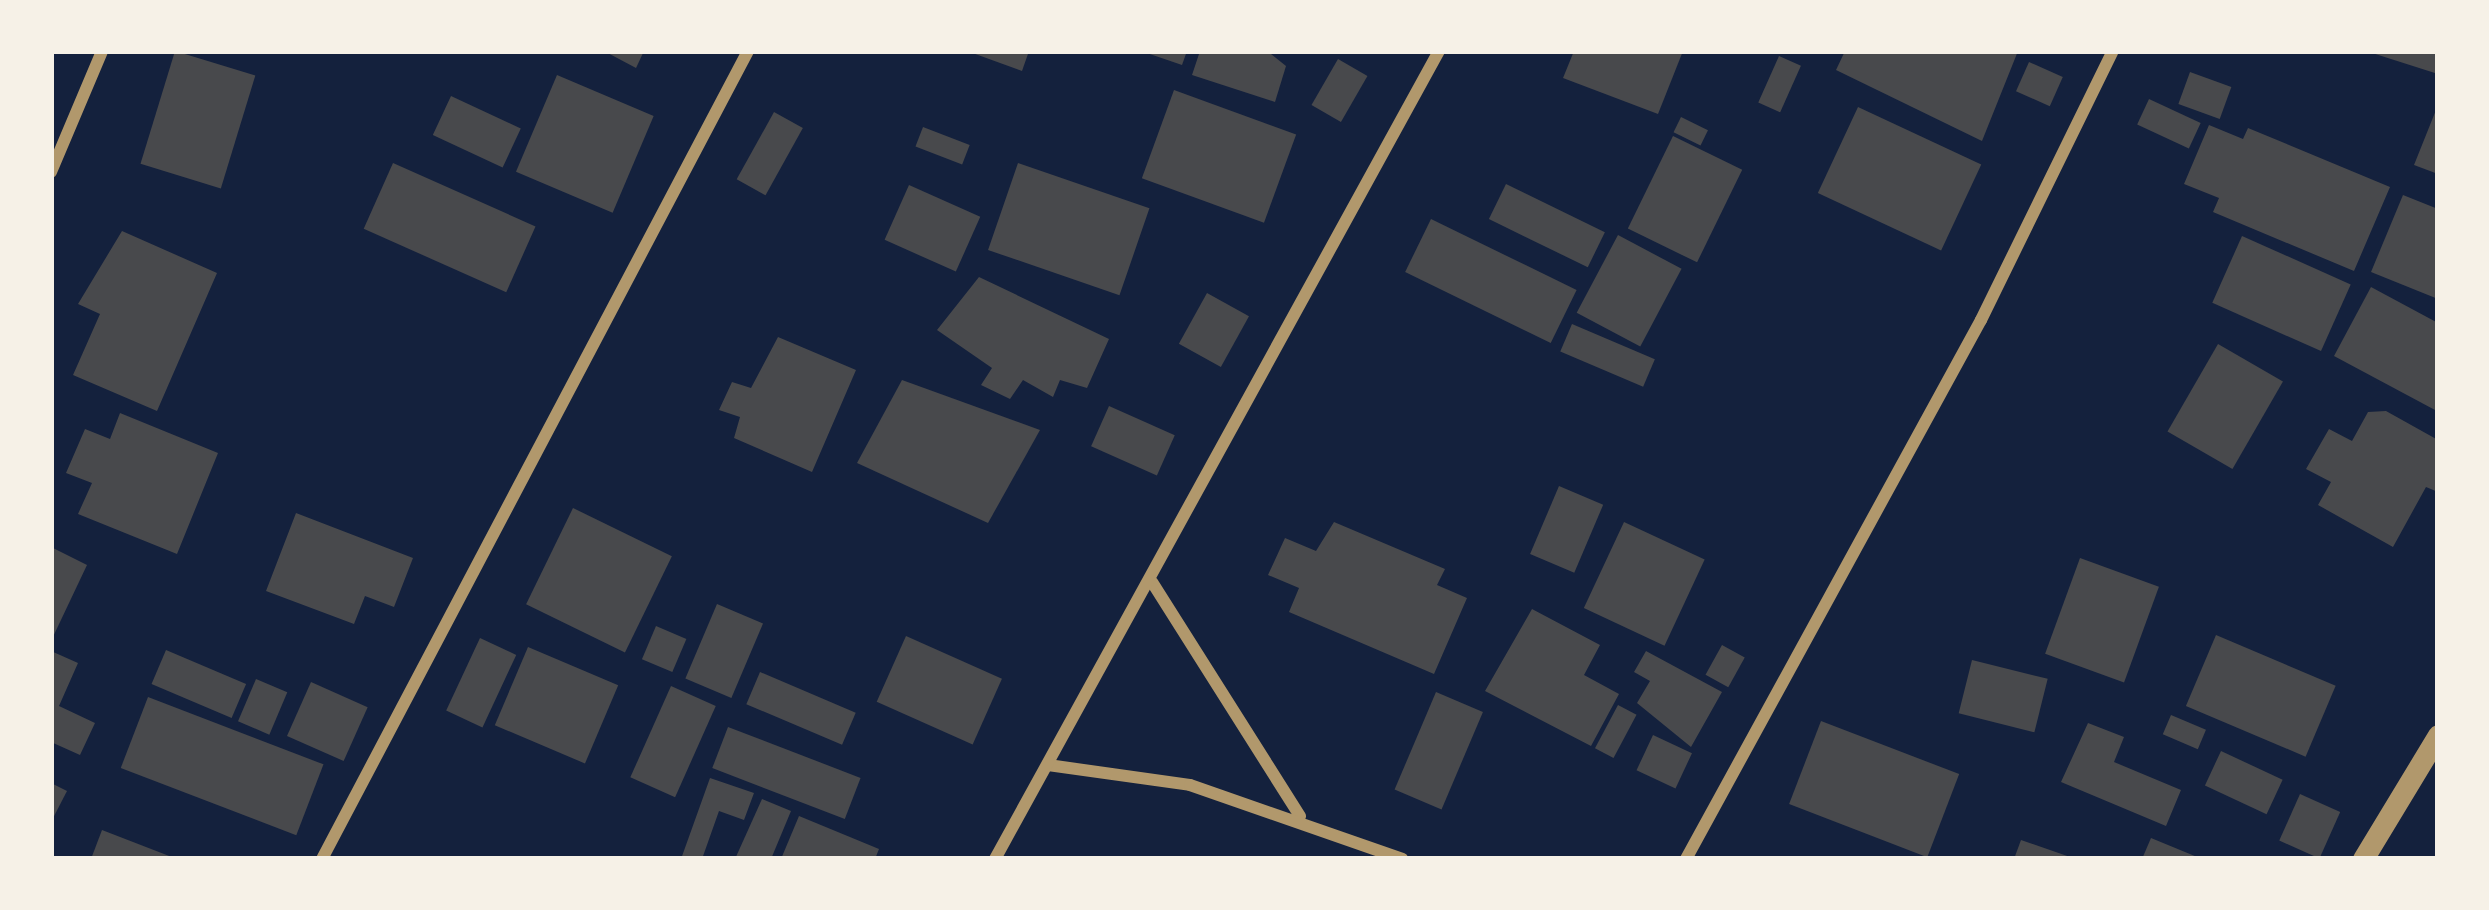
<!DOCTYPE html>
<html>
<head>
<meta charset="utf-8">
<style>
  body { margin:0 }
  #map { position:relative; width:2489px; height:910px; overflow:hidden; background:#14213d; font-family:"Space Grotesk",sans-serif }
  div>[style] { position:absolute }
  .building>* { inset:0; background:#48494c; transform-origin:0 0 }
  .minor>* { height:12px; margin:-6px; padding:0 6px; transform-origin:6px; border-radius:6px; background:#b1986c }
  .tertiary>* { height:21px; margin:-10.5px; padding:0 10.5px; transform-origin:10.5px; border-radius:10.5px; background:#b1986c }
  span { translate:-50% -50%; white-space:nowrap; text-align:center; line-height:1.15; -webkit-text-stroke:10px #f6f1e7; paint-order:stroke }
  .frame { position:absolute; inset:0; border:54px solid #f6f1e7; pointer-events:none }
</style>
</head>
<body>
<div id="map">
  <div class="building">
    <div style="left:175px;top:51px;width:84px;height:118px;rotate:17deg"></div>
    <div style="clip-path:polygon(604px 51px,644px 51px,636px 68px)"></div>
    <div style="clip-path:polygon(967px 51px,1029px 51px,1022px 71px)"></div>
    <div style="clip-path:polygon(1141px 51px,1187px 51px,1182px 65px)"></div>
    <div style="clip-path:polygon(1200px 51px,1271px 54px,1286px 66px,1275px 102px,1192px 75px)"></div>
    <div style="clip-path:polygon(1574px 51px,1683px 51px,1658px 114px,1563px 78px)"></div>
    <div style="clip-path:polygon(1845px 51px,2018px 51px,1982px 141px,1836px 70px)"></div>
    <div style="clip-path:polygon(2369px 51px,2438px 51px,2438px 74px,2369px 52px)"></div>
    <div style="left:1779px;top:56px;width:24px;height:51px;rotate:24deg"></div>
    <div style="left:1338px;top:59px;width:34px;height:53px;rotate:30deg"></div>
    <div style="left:2029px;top:62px;width:37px;height:32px;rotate:24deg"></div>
    <div style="left:2190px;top:72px;width:44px;height:34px;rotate:20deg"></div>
    <div style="left:557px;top:75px;width:105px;height:105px;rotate:23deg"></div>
    <div style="left:1174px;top:90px;width:130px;height:94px;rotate:20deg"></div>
    <div style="left:451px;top:96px;width:77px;height:43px;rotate:25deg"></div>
    <div style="left:2149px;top:99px;width:57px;height:28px;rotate:25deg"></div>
    <div style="clip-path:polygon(2438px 105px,2438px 174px,2414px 165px)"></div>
    <div style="left:1858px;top:107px;width:136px;height:95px;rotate:25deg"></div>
    <div style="left:774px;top:112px;width:33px;height:77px;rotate:29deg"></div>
    <div style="left:1681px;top:117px;width:30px;height:17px;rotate:26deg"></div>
    <div style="clip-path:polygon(2209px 125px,2243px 139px,2248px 128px,2390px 187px,2354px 271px,2213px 212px,2219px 198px,2184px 184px)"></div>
    <div style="left:923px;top:127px;width:50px;height:21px;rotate:21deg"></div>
    <div style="left:1673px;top:136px;width:77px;height:103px;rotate:26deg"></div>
    <div style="left:393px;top:163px;width:156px;height:72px;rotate:24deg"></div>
    <div style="left:1018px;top:163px;width:139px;height:92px;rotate:19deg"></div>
    <div style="left:1506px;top:184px;width:110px;height:39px;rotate:26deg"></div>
    <div style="left:909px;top:185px;width:78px;height:60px;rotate:24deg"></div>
    <div style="clip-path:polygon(2403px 195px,2438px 209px,2438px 299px,2371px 272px)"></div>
    <div style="left:1431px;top:219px;width:162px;height:59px;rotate:26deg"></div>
    <div style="clip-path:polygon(122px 231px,217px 273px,157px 411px,73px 375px,100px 314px,78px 304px)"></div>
    <div style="left:1618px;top:235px;width:72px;height:88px;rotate:28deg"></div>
    <div style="left:2242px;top:236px;width:119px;height:73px;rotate:24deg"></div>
    <div style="clip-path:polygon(979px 277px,1109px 339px,1087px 388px,1060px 380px,1053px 397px,1023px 380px,1010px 399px,981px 385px,992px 368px,937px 330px)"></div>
    <div style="clip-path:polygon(2371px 287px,2438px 323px,2435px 410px,2334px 356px)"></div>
    <div style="left:1207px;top:293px;width:48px;height:58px;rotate:29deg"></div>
    <div style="left:1572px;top:324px;width:90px;height:30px;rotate:23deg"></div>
    <div style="clip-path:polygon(778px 337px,856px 370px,812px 472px,734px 438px,740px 417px,719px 410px,732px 382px,751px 388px)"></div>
    <div style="left:2218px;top:344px;width:75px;height:101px;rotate:30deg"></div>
    <div style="clip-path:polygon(902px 380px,1040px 430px,988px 523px,857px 463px)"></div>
    <div style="left:1109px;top:406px;width:72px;height:44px;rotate:24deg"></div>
    <div style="clip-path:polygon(2386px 411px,2438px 440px,2438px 492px,2426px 487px,2393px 547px,2318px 505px,2331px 482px,2306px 469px,2329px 429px,2352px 441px,2368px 412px)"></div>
    <div style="clip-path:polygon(120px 413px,218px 453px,177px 554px,78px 514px,92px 483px,66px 473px,85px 429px,110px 439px)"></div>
    <div style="left:1559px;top:486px;width:48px;height:74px;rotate:23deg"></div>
    <div style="left:573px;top:508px;width:110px;height:107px;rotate:26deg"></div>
    <div style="clip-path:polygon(296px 513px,413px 558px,394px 607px,365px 596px,354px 624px,266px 591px)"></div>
    <div style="clip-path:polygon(1334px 522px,1445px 569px,1437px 585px,1467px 598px,1434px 674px,1289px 612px,1299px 588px,1268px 575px,1285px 538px,1316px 551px)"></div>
    <div style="left:1624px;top:522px;width:89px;height:95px;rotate:25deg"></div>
    <div style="clip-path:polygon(51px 547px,87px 565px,51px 641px)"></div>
    <div style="left:2080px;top:558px;width:84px;height:102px;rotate:20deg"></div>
    <div style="left:717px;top:604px;width:50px;height:81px;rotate:23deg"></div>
    <div style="clip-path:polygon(1532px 609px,1600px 645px,1584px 675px,1619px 694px,1591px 746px,1485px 691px)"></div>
    <div style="left:656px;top:626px;width:33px;height:36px;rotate:23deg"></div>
    <div style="left:2216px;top:635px;width:130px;height:77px;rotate:23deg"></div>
    <div style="left:906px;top:636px;width:105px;height:72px;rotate:24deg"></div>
    <div style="left:480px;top:638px;width:40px;height:80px;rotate:25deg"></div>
    <div style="left:1722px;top:645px;width:26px;height:34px;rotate:29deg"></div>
    <div style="left:528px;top:647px;width:98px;height:85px;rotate:23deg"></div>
    <div style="left:166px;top:650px;width:87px;height:37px;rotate:23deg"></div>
    <div style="clip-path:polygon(51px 651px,78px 663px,59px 706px,95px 723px,80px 755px,51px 742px)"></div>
    <div style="clip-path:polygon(1646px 651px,1722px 692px,1691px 747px,1637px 703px,1650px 681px,1634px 672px)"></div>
    <div style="left:1972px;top:660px;width:78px;height:55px;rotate:14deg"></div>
    <div style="left:760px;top:672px;width:104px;height:35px;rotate:23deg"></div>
    <div style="left:256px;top:679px;width:34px;height:46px;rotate:23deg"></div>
    <div style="left:311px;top:682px;width:62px;height:59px;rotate:24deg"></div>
    <div style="left:671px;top:686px;width:49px;height:100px;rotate:24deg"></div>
    <div style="left:1436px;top:692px;width:51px;height:106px;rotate:23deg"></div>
    <div style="left:148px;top:697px;width:188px;height:76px;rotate:21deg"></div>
    <div style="left:1618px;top:705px;width:21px;height:49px;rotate:28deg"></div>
    <div style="left:2171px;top:715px;width:38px;height:21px;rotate:23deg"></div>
    <div style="left:1821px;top:721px;width:148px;height:89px;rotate:21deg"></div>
    <div style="clip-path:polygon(2088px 723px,2124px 737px,2114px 762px,2181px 790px,2166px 826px,2061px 782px)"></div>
    <div style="left:728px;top:727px;width:142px;height:44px;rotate:21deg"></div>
    <div style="left:1653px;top:735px;width:43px;height:39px;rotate:25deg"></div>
    <div style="left:2221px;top:751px;width:68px;height:38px;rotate:25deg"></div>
    <div style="clip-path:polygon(710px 778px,754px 793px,744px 820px,719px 811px,702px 859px,681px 859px)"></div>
    <div style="clip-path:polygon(51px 783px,67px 791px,51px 822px)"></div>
    <div style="left:2300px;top:794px;width:44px;height:51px;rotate:24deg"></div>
    <div style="clip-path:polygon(762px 799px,791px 811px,771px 859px,735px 859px)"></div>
    <div style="clip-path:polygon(799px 816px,879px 849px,875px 859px,781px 859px)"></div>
    <div style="clip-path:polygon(102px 830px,177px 859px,91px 859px)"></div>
    <div style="clip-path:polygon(2151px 838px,2202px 859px,2142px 859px)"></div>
    <div style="clip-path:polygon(2021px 840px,2073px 858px,2073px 859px,2014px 859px)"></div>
  </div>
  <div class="minor">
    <div style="left:51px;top:172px;width:131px;rotate:-67.1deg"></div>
    <div style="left:1152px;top:582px;width:277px;rotate:57.7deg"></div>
    <div style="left:1048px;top:765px;width:143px;rotate:8deg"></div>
    <div style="left:1190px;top:785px;width:225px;rotate:19.2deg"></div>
    <div style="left:322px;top:859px;width:913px;rotate:-62.2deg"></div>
    <div style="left:995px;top:859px;width:922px;rotate:-61.21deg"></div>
    <div style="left:1686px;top:859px;width:614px;rotate:-61.31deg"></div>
    <div style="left:1981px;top:320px;width:300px;rotate:-63.9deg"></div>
  </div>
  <div class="tertiary">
    <div style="left:2363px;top:859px;width:145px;rotate:-58.8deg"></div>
  </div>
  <div class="frame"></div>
</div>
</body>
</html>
